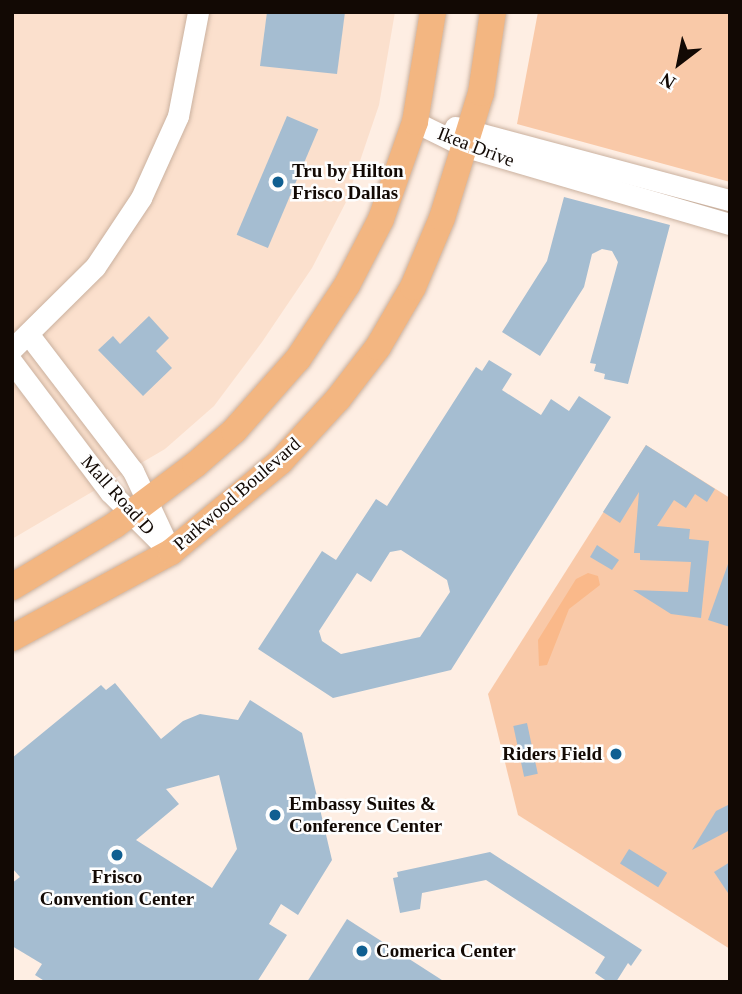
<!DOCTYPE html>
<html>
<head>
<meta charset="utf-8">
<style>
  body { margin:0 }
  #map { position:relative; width:742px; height:994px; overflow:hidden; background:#feeee3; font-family:Georgia,serif }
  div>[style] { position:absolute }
  .built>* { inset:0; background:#fbe0cd }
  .green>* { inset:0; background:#f9c9a8 }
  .water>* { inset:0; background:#fab98a }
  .building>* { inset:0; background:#a5bdd1; transform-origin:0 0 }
  .roads { filter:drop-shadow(0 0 2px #cab19f) drop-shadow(0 0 2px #cab19f) }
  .minor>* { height:21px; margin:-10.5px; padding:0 10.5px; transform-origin:10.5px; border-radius:10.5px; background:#fff }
  .major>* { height:26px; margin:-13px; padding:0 13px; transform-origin:13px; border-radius:13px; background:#f3b681 }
  .dots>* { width:19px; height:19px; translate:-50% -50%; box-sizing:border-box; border:4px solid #fefefe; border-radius:50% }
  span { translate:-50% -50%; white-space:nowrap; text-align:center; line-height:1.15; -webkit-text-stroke:5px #fefefe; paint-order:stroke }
  .street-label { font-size:19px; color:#120904 }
  .poi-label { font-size:19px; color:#120904; font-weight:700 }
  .left { translate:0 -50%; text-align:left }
  .right { translate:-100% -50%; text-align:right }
  .frame { position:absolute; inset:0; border:14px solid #120904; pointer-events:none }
  .north { position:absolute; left:644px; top:28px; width:70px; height:70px; -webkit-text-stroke:5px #fefefe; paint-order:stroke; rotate:212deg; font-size:19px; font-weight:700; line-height:28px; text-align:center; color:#120904 }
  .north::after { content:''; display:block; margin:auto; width:24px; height:32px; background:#120904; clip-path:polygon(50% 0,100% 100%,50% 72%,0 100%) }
</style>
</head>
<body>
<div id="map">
  <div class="built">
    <div style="clip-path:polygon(12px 12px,395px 12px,379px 105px,346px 202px,312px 268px,262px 342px,214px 406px,165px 449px,12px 539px)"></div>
  </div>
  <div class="green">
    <div style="clip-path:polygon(538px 12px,730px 12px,730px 182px,517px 124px)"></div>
    <div style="clip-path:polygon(646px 445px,730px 498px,730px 949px,518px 815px,488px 694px)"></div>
  </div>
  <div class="water">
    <div style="clip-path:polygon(588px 573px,598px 576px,600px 585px,569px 609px,547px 665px,539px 666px,538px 640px,576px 579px)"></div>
  </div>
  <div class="building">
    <div style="clip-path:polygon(267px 12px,345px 12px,337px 74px,260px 66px)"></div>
    <div style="left:287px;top:116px;width:34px;height:129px;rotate:23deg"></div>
    <div style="clip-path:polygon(564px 197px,670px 225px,628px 384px,604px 379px,605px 374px,594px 371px,596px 364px,590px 363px,618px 262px,612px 251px,602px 249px,592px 254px,584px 287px,540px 356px,502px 332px,547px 261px)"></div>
    <div style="clip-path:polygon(149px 316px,169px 338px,156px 351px,172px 368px,143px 396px,98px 350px,113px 336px,120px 344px)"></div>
    <div style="clip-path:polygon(evenodd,489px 360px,512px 374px,502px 390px,541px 415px,551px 399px,569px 411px,579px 396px,611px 417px,451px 670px,333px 698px,258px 649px,322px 551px,336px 560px,376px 499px,387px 506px,476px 367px,482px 371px,489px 360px,401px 550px,447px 580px,450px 592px,420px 637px,341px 654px,322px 641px,319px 631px,357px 573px,371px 582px,390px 552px,401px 550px)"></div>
    <div style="clip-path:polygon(646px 445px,715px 489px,707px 502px,695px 494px,686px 508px,674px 500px,657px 526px,690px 529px,689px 539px,709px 541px,701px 618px,671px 614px,633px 590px,688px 592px,691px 562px,640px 560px,640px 553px,634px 553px,639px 492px,620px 523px,603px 512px)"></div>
    <div style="clip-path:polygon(597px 545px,619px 560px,612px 570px,590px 557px)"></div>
    <div style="clip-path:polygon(728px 564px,730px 564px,730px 627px,708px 620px)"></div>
    <div style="clip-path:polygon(evenodd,115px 683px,161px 739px,183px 721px,200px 714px,238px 720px,250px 700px,302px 733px,332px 860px,298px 915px,281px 904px,269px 924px,287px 935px,257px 982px,46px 982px,35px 975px,42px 964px,12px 946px,12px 883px,20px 877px,12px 868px,12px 758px,101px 685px,106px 690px,115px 683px,219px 775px,237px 849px,212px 888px,136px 840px,179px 804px,166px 789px,219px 775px)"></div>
    <div style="left:527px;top:723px;width:52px;height:14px;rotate:78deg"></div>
    <div style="clip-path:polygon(730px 804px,730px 830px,692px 850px,716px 811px)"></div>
    <div style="left:629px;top:849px;width:45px;height:17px;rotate:32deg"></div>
    <div style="clip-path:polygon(490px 852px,642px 950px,631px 966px,628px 963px,616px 982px,608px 982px,595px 973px,605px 957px,486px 880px,422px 893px,420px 909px,400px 913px,393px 878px,398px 877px,397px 872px)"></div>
    <div style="clip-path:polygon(730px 862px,730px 896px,714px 872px)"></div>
    <div style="clip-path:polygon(347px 919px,445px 982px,307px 982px)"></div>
  </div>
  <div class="roads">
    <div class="minor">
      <div style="left:415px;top:122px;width:57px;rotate:26.1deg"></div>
      <div style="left:466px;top:147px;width:275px;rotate:16.3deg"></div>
      <div style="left:455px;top:127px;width:285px;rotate:14.9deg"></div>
      <div style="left:29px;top:335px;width:171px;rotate:52.6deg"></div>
      <div style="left:133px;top:471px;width:89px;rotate:64.9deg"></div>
      <div style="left:12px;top:349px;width:117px;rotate:-44.7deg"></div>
      <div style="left:95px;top:267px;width:83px;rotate:-56.3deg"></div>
      <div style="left:141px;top:198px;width:90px;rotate:-65.7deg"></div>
      <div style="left:178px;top:116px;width:106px;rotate:-79.1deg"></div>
      <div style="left:12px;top:362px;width:163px;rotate:53deg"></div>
      <div style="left:110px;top:492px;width:74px;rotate:45deg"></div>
    </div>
    <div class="major">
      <div style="left:12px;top:587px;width:120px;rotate:-31deg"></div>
      <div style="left:115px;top:525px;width:100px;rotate:-36.9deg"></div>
      <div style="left:195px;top:465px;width:52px;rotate:-41.1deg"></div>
      <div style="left:234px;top:431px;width:96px;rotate:-48.4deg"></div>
      <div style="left:298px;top:359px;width:89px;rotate:-56.5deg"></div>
      <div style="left:347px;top:285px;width:74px;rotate:-62.7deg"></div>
      <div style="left:381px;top:219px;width:103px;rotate:-70.7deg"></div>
      <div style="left:415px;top:122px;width:111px;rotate:-80.7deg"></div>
      <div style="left:12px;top:638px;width:181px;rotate:-28.4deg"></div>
      <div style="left:171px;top:552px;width:141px;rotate:-39.5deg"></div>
      <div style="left:280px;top:462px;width:86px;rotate:-47.4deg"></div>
      <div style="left:338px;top:399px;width:66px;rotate:-52.4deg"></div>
      <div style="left:378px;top:347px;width:69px;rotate:-59.7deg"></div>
      <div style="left:413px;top:287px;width:75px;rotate:-67.2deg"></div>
      <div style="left:442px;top:218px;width:131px;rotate:-72.7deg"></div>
      <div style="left:481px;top:93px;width:82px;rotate:-81.6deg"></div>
    </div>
  </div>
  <div class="dots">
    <div style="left:278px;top:182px;background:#105f91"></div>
    <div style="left:616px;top:754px;background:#105f91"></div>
    <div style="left:275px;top:815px;background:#105f91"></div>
    <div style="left:117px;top:855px;background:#105f91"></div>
    <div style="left:362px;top:951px;background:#105f91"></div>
  </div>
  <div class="street-label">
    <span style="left:476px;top:147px;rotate:21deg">Ikea Drive</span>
    <span style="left:237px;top:494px;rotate:-41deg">Parkwood Boulevard</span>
    <span style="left:118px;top:495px;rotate:48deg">Mall Road D</span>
  </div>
  <div class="poi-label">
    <span class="left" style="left:292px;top:182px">Tru by Hilton<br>Frisco Dallas</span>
    <span class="right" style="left:602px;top:754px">Riders Field</span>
    <span class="left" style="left:289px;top:815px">Embassy Suites &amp;<br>Conference Center</span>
    <span style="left:117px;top:888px">Frisco<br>Convention Center</span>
    <span class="left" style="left:376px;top:951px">Comerica Center</span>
  </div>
  <div class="frame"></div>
  <div class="north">N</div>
</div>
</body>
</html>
